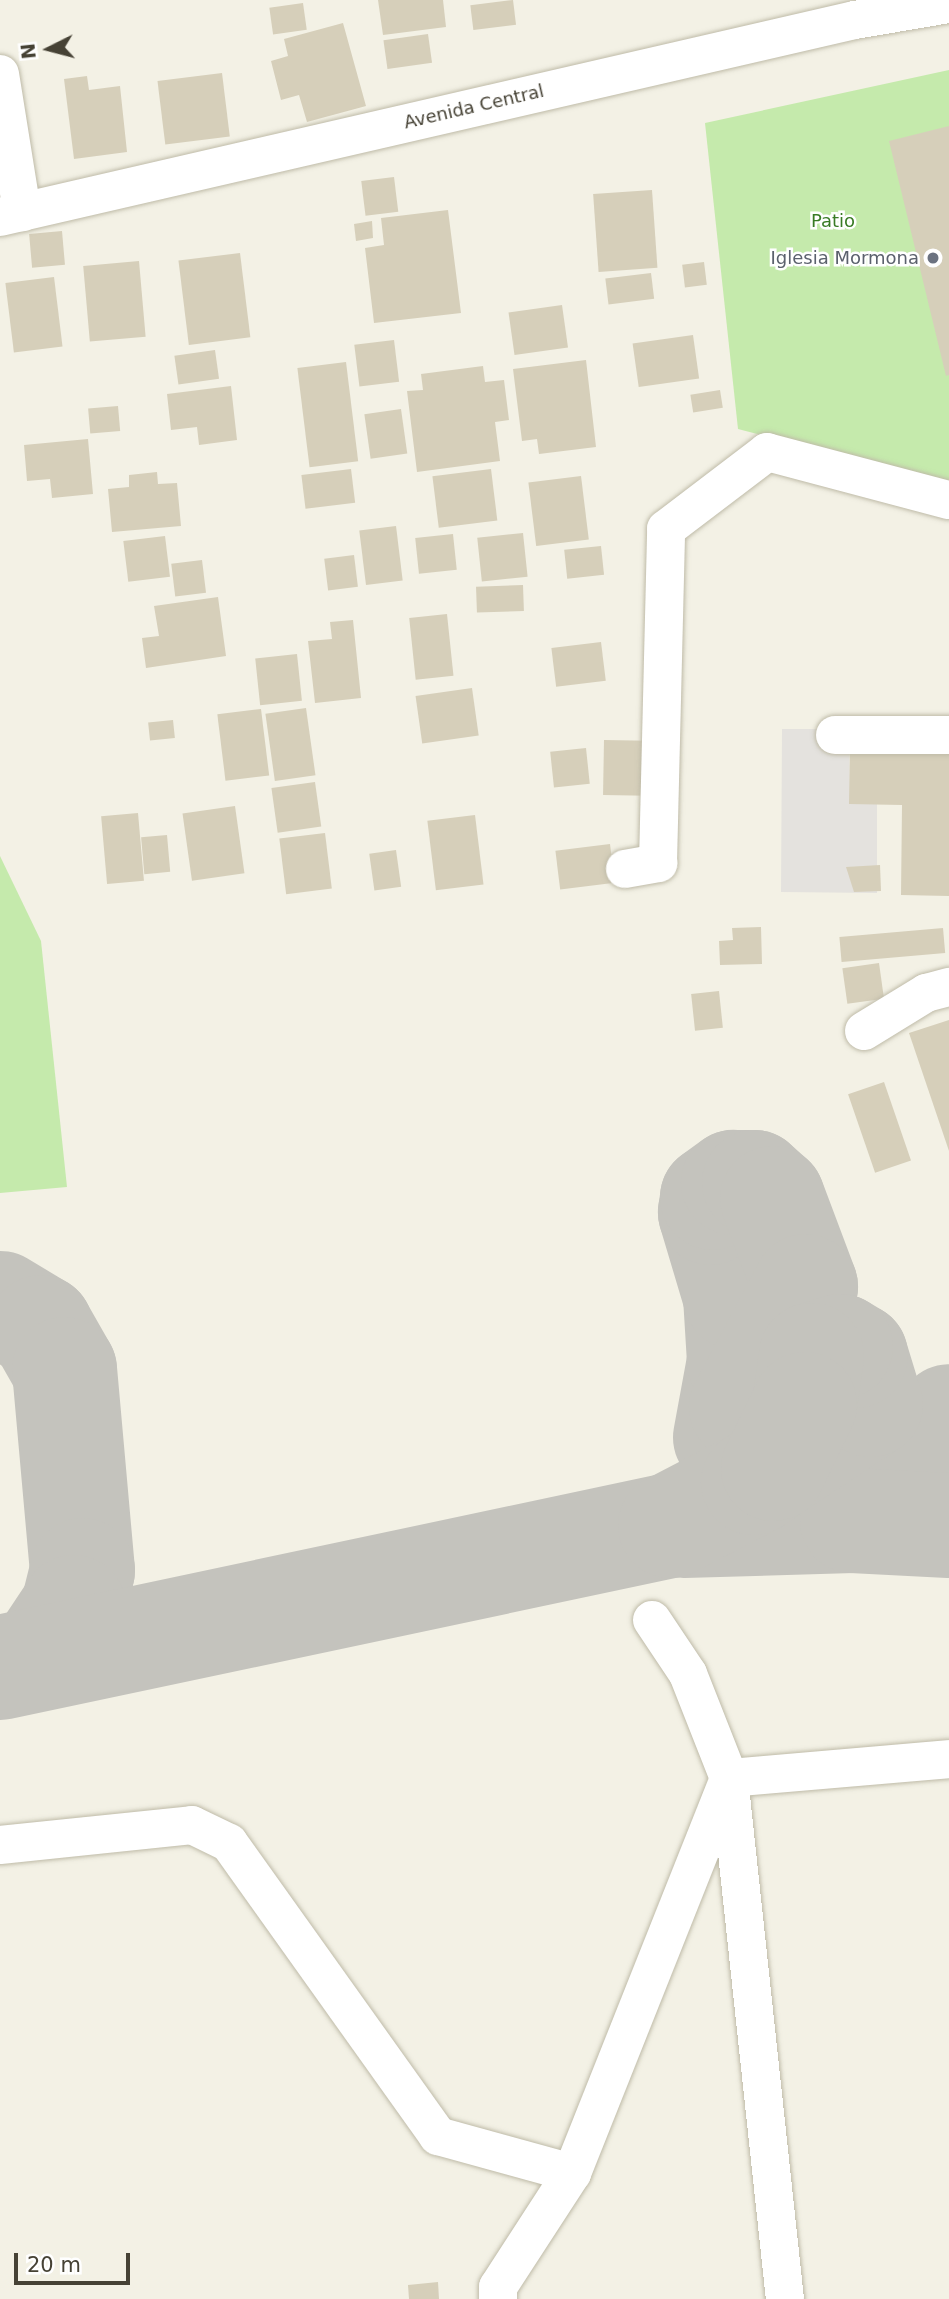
<!DOCTYPE html>
<html>
<head>
<meta charset="utf-8">
<style>
  body { margin:0 }
  #map { position:relative; width:949px; height:2299px; overflow:hidden; background:#f3f1e5; font-family:"DejaVu Sans",sans-serif }
  div>[style] { position:absolute }
  .green>* { inset:0; background:#c5eaac }
  .parking>* { inset:0; background:#e4e2de }
  .taxiway>* { height:105px; margin:-52.5px; padding:0 52.5px; transform-origin:52.5px; border-radius:52.5px; background:#c4c3bd }
  .building>* { inset:0; background:#d6cfba; transform-origin:0 0 }
  .roads { filter:drop-shadow(0 0 2px #bfbba8) drop-shadow(0 0 2px #bfbba8) }
  .minor>* { height:38px; margin:-19px; padding:0 19px; transform-origin:19px; border-radius:19px; background:#fff }
  .dots>* { width:19px; height:19px; translate:-50% -50%; box-sizing:border-box; border:4px solid #fff; border-radius:50% }
  span { translate:-50% -50%; white-space:nowrap; text-align:center; line-height:1.15; -webkit-text-stroke:5px #fff; paint-order:stroke }
  .street-label { font-size:18px; color:#464235 }
  .park-label { font-size:18px; color:#397b25 }
  .worship-label { font-size:18px; color:#5b616d }
  .right { translate:-100% -50%; text-align:right }
  .north { position:absolute; left:14px; top:14px; width:70px; height:70px; -webkit-text-stroke:5px #fff; paint-order:stroke; rotate:264deg; font-size:19px; font-weight:700; line-height:28px; text-align:center; color:#464235 }
  .north::after { content:''; display:block; margin:auto; width:24px; height:32px; background:#464235; clip-path:polygon(50% 0,100% 100%,50% 72%,0 100%) }
  .scale { position:absolute; left:14px; top:2253px; width:116px; height:32px; box-sizing:border-box; border:4px solid #464235; border-top:0; padding-left:9px; font-size:21px; line-height:24px; white-space:nowrap; color:#464235; -webkit-text-stroke:5px #fff; paint-order:stroke }
</style>
</head>
<body>
<div id="map">
  <div class="green">
    <div style="clip-path:polygon(949px 70px,949px 483px,738px 429px,705px 123px)"></div>
    <div style="clip-path:polygon(0 856px,41px 941px,67px 1187px,0 1193px)"></div>
  </div>
  <div class="parking">
    <div style="clip-path:polygon(782px 729px,849px 729px,850px 792px,877px 792px,877px 893px,781px 892px)"></div>
  </div>
  <div class="taxiway">
    <div style="left:0;top:1303px;width:47px;rotate:31deg"></div>
    <div style="left:40px;top:1327px;width:48px;rotate:60.3deg"></div>
    <div style="left:64px;top:1369px;width:202px;rotate:84.9deg"></div>
    <div style="left:82px;top:1570px;width:38px;rotate:104deg"></div>
    <div style="left:73px;top:1607px;width:61px;rotate:123.7deg"></div>
    <div style="left:725px;top:1437px;width:77px;rotate:-79.6deg"></div>
    <div style="left:739px;top:1361px;width:65px;rotate:-93.5deg"></div>
    <div style="left:735px;top:1296px;width:88px;rotate:-106.6deg"></div>
    <div style="left:710px;top:1212px;width:15px;rotate:-82deg"></div>
    <div style="left:712px;top:1197px;width:26px;rotate:-36deg"></div>
    <div style="left:733px;top:1182px;width:21px"></div>
    <div style="left:754px;top:1182px;width:24px;rotate:42deg"></div>
    <div style="left:772px;top:1198px;width:94px;rotate:69.4deg"></div>
    <div style="left:805px;top:1286px;width:137px;rotate:117.9deg"></div>
    <div style="left:852px;top:1520px;width:142px;rotate:-47deg"></div>
    <div style="left:683px;top:1525px;width:169px;rotate:-1.7deg"></div>
    <div style="left:852px;top:1520px;width:97px;rotate:3deg"></div>
    <div style="left:0;top:1667px;width:685px;rotate:-11.97deg"></div>
    <div style="left:670px;top:1525px;width:93px;rotate:-27.4deg"></div>
    <div style="left:753px;top:1482px;width:24px;rotate:-35deg"></div>
    <div style="left:773px;top:1468px;width:116px;rotate:-33.4deg"></div>
    <div style="left:870px;top:1404px;width:51px;rotate:-107deg"></div>
    <div style="left:855px;top:1355px;width:17px;rotate:-149deg"></div>
    <div style="left:840px;top:1346px;width:30px;rotate:163deg"></div>
    <div style="left:811px;top:1355px;width:49px;rotate:98.1deg"></div>
    <div style="left:804px;top:1404px;width:71px;rotate:115.8deg"></div>
  </div>
  <div class="building">
    <div style="clip-path:polygon(378px 0,443px 0,446px 27px,383px 35px)"></div>
    <div style="left:513px;top:0;width:25px;height:43px;rotate:83deg"></div>
    <div style="left:303px;top:3px;width:27px;height:34px;rotate:82deg"></div>
    <div style="clip-path:polygon(343px 23px,366px 106px,307px 122px,299px 95px,281px 100px,271px 61px,288px 56px,284px 39px)"></div>
    <div style="left:428px;top:34px;width:29px;height:45px;rotate:82deg"></div>
    <div style="left:222px;top:73px;width:64px;height:65px;rotate:83deg"></div>
    <div style="clip-path:polygon(87px 76px,89px 90px,120px 86px,127px 152px,74px 159px,64px 79px)"></div>
    <div style="clip-path:polygon(949px 126px,949px 375px,946px 376px,889px 141px)"></div>
    <div style="left:394px;top:177px;width:35px;height:33px;rotate:83deg"></div>
    <div style="left:652px;top:190px;width:78px;height:59px;rotate:86deg"></div>
    <div style="clip-path:polygon(448px 210px,461px 313px,374px 323px,365px 248px,384px 245px,381px 218px)"></div>
    <div style="clip-path:polygon(372px 221px,373px 238px,356px 241px,354px 224px)"></div>
    <div style="left:62px;top:231px;width:34px;height:33px;rotate:85deg"></div>
    <div style="left:240px;top:253px;width:85px;height:62px;rotate:83deg"></div>
    <div style="left:139px;top:261px;width:76px;height:56px;rotate:85deg"></div>
    <div style="left:704px;top:262px;width:23px;height:22px;rotate:83deg"></div>
    <div style="left:651px;top:273px;width:26px;height:46px;rotate:83deg"></div>
    <div style="left:54px;top:277px;width:70px;height:49px;rotate:83deg"></div>
    <div style="left:562px;top:305px;width:43px;height:54px;rotate:82deg"></div>
    <div style="left:693px;top:335px;width:44px;height:61px;rotate:82deg"></div>
    <div style="left:394px;top:340px;width:42px;height:40px;rotate:83deg"></div>
    <div style="left:215px;top:350px;width:29px;height:41px;rotate:82deg"></div>
    <div style="clip-path:polygon(586px 360px,596px 447px,539px 454px,537px 439px,522px 441px,513px 369px)"></div>
    <div style="left:346px;top:362px;width:100px;height:49px;rotate:83deg"></div>
    <div style="clip-path:polygon(483px 366px,485px 382px,504px 380px,509px 420px,495px 422px,500px 461px,417px 472px,407px 391px,423px 390px,421px 374px)"></div>
    <div style="clip-path:polygon(231px 386px,237px 440px,199px 445px,197px 427px,171px 430px,167px 394px)"></div>
    <div style="left:720px;top:390px;width:18px;height:30px;rotate:81deg"></div>
    <div style="left:118px;top:406px;width:25px;height:30px;rotate:85deg"></div>
    <div style="left:401px;top:409px;width:45px;height:37px;rotate:82deg"></div>
    <div style="clip-path:polygon(88px 439px,93px 494px,52px 498px,50px 479px,27px 481px,24px 445px)"></div>
    <div style="left:351px;top:469px;width:34px;height:50px;rotate:83deg"></div>
    <div style="left:491px;top:469px;width:52px;height:59px;rotate:83deg"></div>
    <div style="clip-path:polygon(157px 472px,158px 484px,177px 483px,181px 526px,112px 532px,108px 489px,129px 487px,129px 475px)"></div>
    <div style="left:581px;top:476px;width:64px;height:53px;rotate:83deg"></div>
    <div style="left:396px;top:526px;width:55px;height:37px;rotate:83deg"></div>
    <div style="left:523px;top:533px;width:44px;height:46px;rotate:84deg"></div>
    <div style="left:453px;top:534px;width:36px;height:38px;rotate:84deg"></div>
    <div style="left:165px;top:536px;width:41px;height:42px;rotate:83deg"></div>
    <div style="left:601px;top:546px;width:29px;height:37px;rotate:84deg"></div>
    <div style="left:354px;top:555px;width:32px;height:30px;rotate:83deg"></div>
    <div style="left:202px;top:560px;width:33px;height:31px;rotate:83deg"></div>
    <div style="left:523px;top:585px;width:26px;height:47px;rotate:88deg"></div>
    <div style="clip-path:polygon(218px 597px,226px 656px,146px 668px,142px 638px,159px 636px,154px 606px)"></div>
    <div style="left:447px;top:614px;width:62px;height:38px;rotate:84deg"></div>
    <div style="clip-path:polygon(353px 620px,361px 698px,315px 703px,308px 641px,332px 639px,330px 622px)"></div>
    <div style="left:601px;top:642px;width:39px;height:50px;rotate:83deg"></div>
    <div style="left:297px;top:654px;width:47px;height:42px;rotate:84deg"></div>
    <div style="left:472px;top:688px;width:48px;height:57px;rotate:82deg"></div>
    <div style="left:306px;top:708px;width:68px;height:41px;rotate:82deg"></div>
    <div style="left:261px;top:709px;width:67px;height:44px;rotate:83deg"></div>
    <div style="left:173px;top:720px;width:18px;height:25px;rotate:84deg"></div>
    <div style="left:604px;top:740px;width:44px;height:55px;rotate:1deg"></div>
    <div style="clip-path:polygon(850px 745px,949px 746px,949px 896px,901px 895px,902px 805px,849px 804px)"></div>
    <div style="left:586px;top:748px;width:36px;height:36px;rotate:84deg"></div>
    <div style="left:315px;top:782px;width:45px;height:44px;rotate:82deg"></div>
    <div style="left:235px;top:806px;width:68px;height:53px;rotate:82deg"></div>
    <div style="left:138px;top:813px;width:68px;height:37px;rotate:85deg"></div>
    <div style="left:475px;top:815px;width:70px;height:48px;rotate:83deg"></div>
    <div style="left:325px;top:833px;width:56px;height:46px;rotate:83deg"></div>
    <div style="left:167px;top:835px;width:37px;height:26px;rotate:85deg"></div>
    <div style="left:610px;top:844px;width:39px;height:55px;rotate:83deg"></div>
    <div style="left:396px;top:850px;width:37px;height:27px;rotate:82deg"></div>
    <div style="clip-path:polygon(880px 865px,881px 891px,854px 892px,846px 867px)"></div>
    <div style="clip-path:polygon(761px 927px,762px 964px,720px 965px,719px 941px,733px 940px,732px 928px)"></div>
    <div style="left:943px;top:928px;width:25px;height:104px;rotate:85deg"></div>
    <div style="left:879px;top:963px;width:36px;height:37px;rotate:82deg"></div>
    <div style="left:719px;top:991px;width:37px;height:28px;rotate:84deg"></div>
    <div style="clip-path:polygon(949px 1020px,949px 1151px,909px 1033px)"></div>
    <div style="left:884px;top:1082px;width:83px;height:38px;rotate:71deg"></div>
    <div style="clip-path:polygon(438px 2282px,439px 2299px,409px 2299px,408px 2285px)"></div>
  </div>
  <div class="roads">
    <div class="minor">
      <div style="left:0;top:74px;width:140px;rotate:80.9deg"></div>
      <div style="left:0;top:217px;width:877px;rotate:-12.98deg"></div>
      <div style="left:855px;top:20px;width:95px;rotate:-9.7deg"></div>
      <div style="left:835px;top:735px;width:114px"></div>
      <div style="left:625px;top:869px;width:34px;rotate:-10deg"></div>
      <div style="left:658px;top:863px;width:334px;rotate:-88.6deg"></div>
      <div style="left:666px;top:529px;width:127px;rotate:-37.3deg"></div>
      <div style="left:767px;top:452px;width:188px;rotate:14.8deg"></div>
      <div style="left:864px;top:1031px;width:73px;rotate:-31.5deg"></div>
      <div style="left:926px;top:993px;width:24px;rotate:-15deg"></div>
      <div style="left:652px;top:1620px;width:65px;rotate:56.3deg"></div>
      <div style="left:688px;top:1674px;width:112px;rotate:68.5deg"></div>
      <div style="left:729px;top:1778px;width:524px;rotate:83.87deg"></div>
      <div style="left:0;top:1845px;width:193px;rotate:-5.9deg"></div>
      <div style="left:192px;top:1825px;width:41px;rotate:25.9deg"></div>
      <div style="left:229px;top:1843px;width:360px;rotate:54.5deg"></div>
      <div style="left:438px;top:2136px;width:139px;rotate:15.4deg"></div>
      <div style="left:498px;top:2299px;width:12px;rotate:-90deg"></div>
      <div style="left:498px;top:2287px;width:136px;rotate:-57deg"></div>
      <div style="left:572px;top:2173px;width:425px;rotate:-68.3deg"></div>
      <div style="left:729px;top:1778px;width:221px;rotate:-4.9deg"></div>
    </div>
  </div>
  <div class="dots">
    <div style="left:933px;top:258px;background:#6b7280"></div>
  </div>
  <div class="street-label">
    <span style="left:474px;top:107px;rotate:-13deg">Avenida Central</span>
  </div>
  <div class="park-label">
    <span style="left:833px;top:221px">Patio</span>
  </div>
  <div class="worship-label">
    <span class="right" style="left:919px;top:258px">Iglesia Mormona</span>
  </div>
  <div class="north">N</div>
  <div class="scale">20 m</div>
</div>
</body>
</html>
